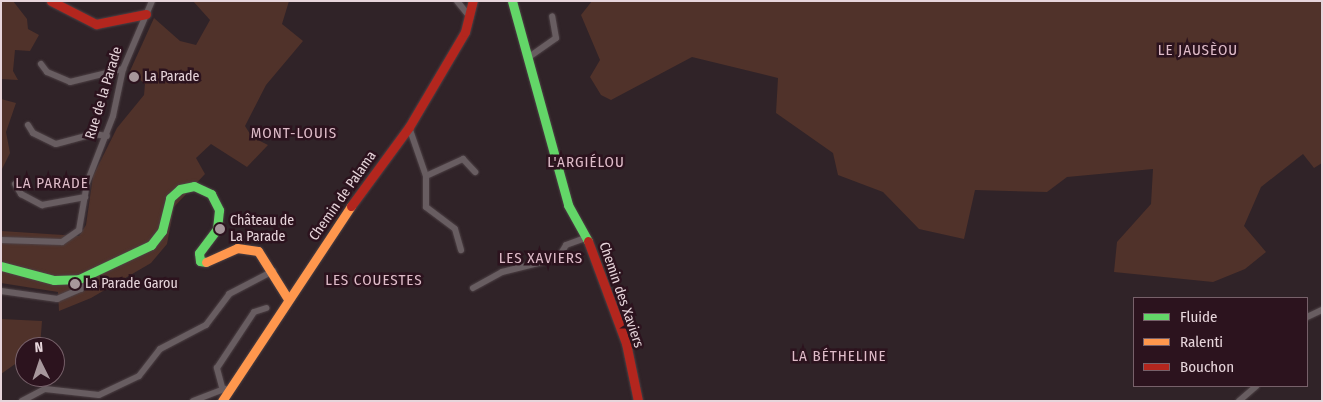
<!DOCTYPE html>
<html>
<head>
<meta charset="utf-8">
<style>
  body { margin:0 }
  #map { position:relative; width:1323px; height:402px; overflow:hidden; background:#302328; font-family:"Fira Sans Condensed",sans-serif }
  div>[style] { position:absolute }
  .green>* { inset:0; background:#50322a }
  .stream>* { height:1px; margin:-0.5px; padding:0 0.5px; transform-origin:0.5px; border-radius:0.5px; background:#553c64 }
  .roads { filter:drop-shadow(0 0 1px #4d4145) drop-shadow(0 0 1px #4d4145) }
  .street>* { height:6px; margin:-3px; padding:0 3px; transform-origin:3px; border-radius:3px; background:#685d61 }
  .fast>* { height:9px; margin:-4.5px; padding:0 4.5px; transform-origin:4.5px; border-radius:4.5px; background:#63d668 }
  .slow>* { height:9px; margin:-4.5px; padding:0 4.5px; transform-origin:4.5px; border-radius:4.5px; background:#ff974d }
  .jam>* { height:9px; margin:-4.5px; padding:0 4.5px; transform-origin:4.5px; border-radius:4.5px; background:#b3261e }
  .dots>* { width:14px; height:14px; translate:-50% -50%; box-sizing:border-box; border:2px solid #2c131e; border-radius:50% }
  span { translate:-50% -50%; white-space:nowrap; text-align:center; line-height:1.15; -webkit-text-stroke:5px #2c131e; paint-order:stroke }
  .poi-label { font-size:14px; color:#e7d5db }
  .left { translate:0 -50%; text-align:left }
  .street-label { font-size:14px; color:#e7d5db }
  .neighbourhood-label { font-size:15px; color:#debbc8; letter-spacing:1px }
  .frame { position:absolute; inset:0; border:2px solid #e7d5db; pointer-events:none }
  .legend { position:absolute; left:1133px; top:297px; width:175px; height:90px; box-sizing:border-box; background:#2c131e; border:1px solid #77616a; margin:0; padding:6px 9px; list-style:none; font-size:15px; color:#e7d5db }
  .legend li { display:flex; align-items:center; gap:10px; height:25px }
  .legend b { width:25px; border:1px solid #77616a }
  .north { position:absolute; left:15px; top:337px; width:50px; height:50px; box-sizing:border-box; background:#2c131e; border:1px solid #77616a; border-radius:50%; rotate:356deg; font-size:14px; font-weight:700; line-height:20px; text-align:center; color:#e7d5db }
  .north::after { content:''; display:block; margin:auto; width:18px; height:22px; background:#a7979c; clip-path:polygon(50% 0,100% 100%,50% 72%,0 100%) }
</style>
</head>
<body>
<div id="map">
  <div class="green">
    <div style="clip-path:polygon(1px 1px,13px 1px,27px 19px,28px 29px,39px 35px,30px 51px,15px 50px,13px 71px,18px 80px,1px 79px)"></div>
    <div style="clip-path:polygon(193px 1px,289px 1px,282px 24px,303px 41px,266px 85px,245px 126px,252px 137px,268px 145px,247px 167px,211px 144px,196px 158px,205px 174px,174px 207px,167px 244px,151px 263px,91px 298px,59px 311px,58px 292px,1px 283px,1px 231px,79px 236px,86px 225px,93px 176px,117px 128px,144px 95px,145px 84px,130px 71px,154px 18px,180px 41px,196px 45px,210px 20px)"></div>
    <div style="clip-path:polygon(592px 1px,1322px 1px,1322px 163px,1314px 168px,1303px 154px,1261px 187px,1244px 226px,1266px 252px,1245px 269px,1213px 282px,1114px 272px,1117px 242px,1151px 204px,1153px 169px,1067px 177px,1047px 192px,975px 190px,964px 239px,919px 229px,883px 192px,838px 175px,833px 153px,776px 113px,778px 78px,692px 57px,611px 100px,601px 95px,590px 77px,600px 60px,581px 15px)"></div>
    <div style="clip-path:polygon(1px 99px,16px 103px,6px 132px,10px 153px,1px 171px)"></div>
    <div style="clip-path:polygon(1px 319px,42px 321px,40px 347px,25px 347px,25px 357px,1px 374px)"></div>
  </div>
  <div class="stream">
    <div style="left:1321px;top:401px;width:1px;rotate:-45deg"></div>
  </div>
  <div class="roads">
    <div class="street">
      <div style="left:457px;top:1px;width:21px;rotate:51deg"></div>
      <div style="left:529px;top:57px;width:33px;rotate:-35deg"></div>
      <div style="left:556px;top:38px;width:22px;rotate:-100deg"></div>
      <div style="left:41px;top:64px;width:10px;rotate:53deg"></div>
      <div style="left:47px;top:72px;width:25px;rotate:23deg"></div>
      <div style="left:70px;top:82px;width:55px;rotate:-13.8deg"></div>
      <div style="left:28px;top:125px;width:9px;rotate:58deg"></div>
      <div style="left:33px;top:133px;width:25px;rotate:26deg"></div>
      <div style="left:56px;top:144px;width:39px;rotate:-15deg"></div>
      <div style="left:94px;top:134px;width:13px;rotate:9deg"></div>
      <div style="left:409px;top:127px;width:52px;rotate:70.9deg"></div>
      <div style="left:426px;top:176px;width:31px;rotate:90deg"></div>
      <div style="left:426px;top:207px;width:36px;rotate:37deg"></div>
      <div style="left:455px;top:229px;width:22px;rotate:74deg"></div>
      <div style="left:426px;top:176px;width:41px;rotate:-24.7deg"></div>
      <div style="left:463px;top:159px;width:18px;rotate:47deg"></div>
      <div style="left:15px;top:184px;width:12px;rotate:59deg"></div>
      <div style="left:21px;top:194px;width:24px;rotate:28deg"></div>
      <div style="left:42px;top:205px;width:44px;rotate:-10.5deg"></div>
      <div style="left:1px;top:240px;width:61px;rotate:1.9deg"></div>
      <div style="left:62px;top:242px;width:21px;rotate:-35deg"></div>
      <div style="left:79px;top:230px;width:48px;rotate:-80.3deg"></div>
      <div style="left:87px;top:183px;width:72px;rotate:-68.8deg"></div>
      <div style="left:113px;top:116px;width:48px;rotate:-78deg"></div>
      <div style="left:123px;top:69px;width:74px;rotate:-66.9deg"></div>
      <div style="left:473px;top:288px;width:33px;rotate:-29deg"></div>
      <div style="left:502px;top:272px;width:58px;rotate:-14deg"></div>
      <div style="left:558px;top:258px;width:15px;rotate:-58deg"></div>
      <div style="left:566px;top:245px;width:20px;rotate:-20deg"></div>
      <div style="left:1px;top:291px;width:57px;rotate:8.1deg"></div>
      <div style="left:57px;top:299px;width:26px;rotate:-23deg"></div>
      <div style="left:81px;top:289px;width:12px;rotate:-76deg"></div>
      <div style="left:1307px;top:317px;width:17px;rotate:-25deg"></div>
      <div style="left:222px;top:387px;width:20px;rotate:-105deg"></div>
      <div style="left:217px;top:368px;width:67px;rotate:-56.5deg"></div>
      <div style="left:254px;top:312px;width:13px;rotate:-18deg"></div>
      <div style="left:22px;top:401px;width:26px;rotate:-28deg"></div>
      <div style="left:45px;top:389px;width:54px;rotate:6.3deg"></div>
      <div style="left:99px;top:395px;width:44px;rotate:-25.4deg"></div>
      <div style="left:139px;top:376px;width:34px;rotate:-52deg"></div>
      <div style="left:160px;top:349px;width:52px;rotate:-27.6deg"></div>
      <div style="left:206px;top:325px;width:39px;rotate:-53deg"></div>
      <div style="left:229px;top:294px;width:50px;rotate:-27.6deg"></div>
      <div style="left:193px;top:401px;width:34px;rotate:-21deg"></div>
      <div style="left:1239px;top:401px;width:23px;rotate:-41deg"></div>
    </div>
    <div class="fast">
      <div style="left:512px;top:1px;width:212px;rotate:74.6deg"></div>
      <div style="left:568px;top:205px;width:41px;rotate:60.9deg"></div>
      <div style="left:1px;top:266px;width:55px;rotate:14.8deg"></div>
      <div style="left:54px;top:280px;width:25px;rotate:-2deg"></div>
      <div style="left:79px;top:279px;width:80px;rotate:-25.3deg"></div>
      <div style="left:151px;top:245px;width:18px;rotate:-52deg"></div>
      <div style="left:162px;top:231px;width:34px;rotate:-76deg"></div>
      <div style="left:170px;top:198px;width:13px;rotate:-42deg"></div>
      <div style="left:180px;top:189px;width:14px;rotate:-12deg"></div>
      <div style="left:194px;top:186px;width:19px;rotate:25deg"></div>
      <div style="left:211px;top:194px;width:18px;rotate:63deg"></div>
      <div style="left:219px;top:210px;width:19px;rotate:96deg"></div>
      <div style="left:217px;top:229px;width:30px;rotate:127deg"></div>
      <div style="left:199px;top:253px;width:8px;rotate:83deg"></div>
      <div style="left:200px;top:261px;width:6px;rotate:9deg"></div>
    </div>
    <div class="slow">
      <div style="left:206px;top:262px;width:34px;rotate:-24deg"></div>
      <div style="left:237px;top:248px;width:21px;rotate:8deg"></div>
      <div style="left:258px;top:251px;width:57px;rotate:58deg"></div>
      <div style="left:222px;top:401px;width:234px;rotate:-56.5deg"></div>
    </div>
    <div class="jam">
      <div style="left:51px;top:1px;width:51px;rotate:27.1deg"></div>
      <div style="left:96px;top:24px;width:51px;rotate:-11.3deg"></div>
      <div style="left:351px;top:206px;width:98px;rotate:-53.7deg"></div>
      <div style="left:409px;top:127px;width:110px;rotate:-59.5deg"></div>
      <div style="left:465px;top:32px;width:32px;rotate:-76deg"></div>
      <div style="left:588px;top:241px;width:109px;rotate:69.6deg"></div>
      <div style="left:626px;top:343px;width:59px;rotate:78.3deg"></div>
    </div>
  </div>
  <div class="dots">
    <div style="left:134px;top:77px;background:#a7979c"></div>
    <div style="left:220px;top:229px;background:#a7979c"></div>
    <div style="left:75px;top:284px;background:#a7979c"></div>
  </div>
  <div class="poi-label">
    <span class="left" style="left:144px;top:77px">La Parade</span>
    <span class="left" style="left:230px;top:229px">Château de<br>La Parade</span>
    <span class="left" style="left:85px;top:284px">La Parade Garou</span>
  </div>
  <div class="street-label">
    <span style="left:104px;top:93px;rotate:-73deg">Rue de la Parade</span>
    <span style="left:343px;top:196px;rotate:-55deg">Chemin de Palama</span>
    <span style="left:621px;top:295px;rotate:71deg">Chemin des Xaviers</span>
  </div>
  <div class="neighbourhood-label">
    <span style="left:1198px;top:51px">LE JAUSÈOU</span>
    <span style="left:294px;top:134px">MONT-LOUIS</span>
    <span style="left:586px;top:163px">L'ARGIÉLOU</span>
    <span style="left:52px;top:184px">LA PARADE</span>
    <span style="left:541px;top:259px">LES XAVIERS</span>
    <span style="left:374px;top:281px">LES COUESTES</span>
    <span style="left:839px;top:357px">LA BÉTHELINE</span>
  </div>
  <div class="frame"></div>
  <ul class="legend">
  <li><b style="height:6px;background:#63d668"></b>Fluide</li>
  <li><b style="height:6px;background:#ff974d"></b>Ralenti</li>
  <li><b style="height:6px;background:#b3261e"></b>Bouchon</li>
  </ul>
  <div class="north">N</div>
</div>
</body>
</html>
